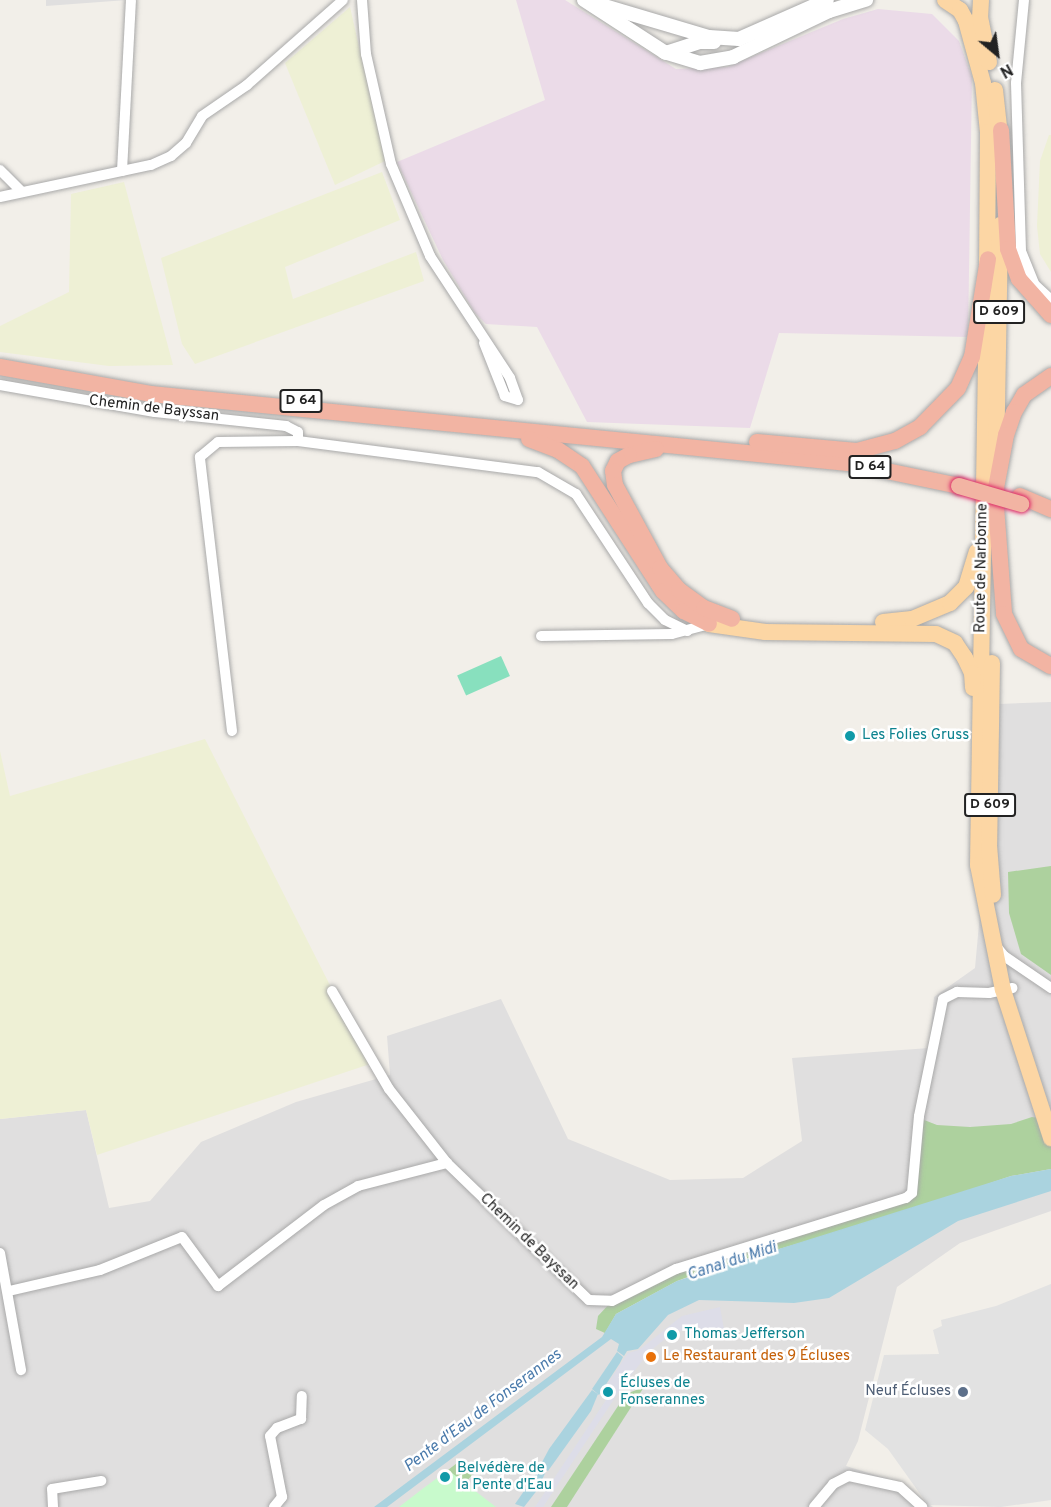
<!DOCTYPE html>
<html>
<head>
<meta charset="utf-8">
<style>
  body { margin:0 }
  #map { position:relative; width:1051px; height:1507px; overflow:hidden; background:#f2efe9; font-family:Overpass,sans-serif }
  div>[style] { position:absolute }
  .residential>* { inset:0; background:#e0dfdf }
  .industrial>* { inset:0; background:#ebdbe8 }
  .farmland>* { inset:0; background:#eef0d5 }
  .forest>* { inset:0; background:#add19e }
  .park>* { inset:0; background:#c8facc }
  .pitch>* { inset:0; background:#88e0be; transform-origin:0 0 }
  .parking>* { inset:0; background:#e2e2e2 }
  .plaza>* { inset:0; background:#dddde8 }
  .water>* { inset:0; background:#aad3df }
  .roads { filter:drop-shadow(0 0 2px #a9a9a9) drop-shadow(0 0 2px #a9a9a9) }
  .minor>* { height:10px; margin:-5px; padding:0 5px; transform-origin:5px; border-radius:5px; background:#fff }
  .tertiary>* { height:14px; margin:-7px; padding:0 7px; transform-origin:7px; border-radius:7px; background:#fff }
  .primary>* { height:16px; margin:-8px; padding:0 8px; transform-origin:8px; border-radius:8px; background:#fcd6a4 }
  .trunk>* { height:16px; margin:-8px; padding:0 8px; transform-origin:8px; border-radius:8px; background:#f2b4a3 }
  .bridges { filter:drop-shadow(0 0 2px #dc2a67) drop-shadow(0 0 2px #dc2a67) }
  .trunk-bridge>* { height:16px; margin:-8px; padding:0 8px; transform-origin:8px; border-radius:8px; background:#f2b4a3 }
  .dots>* { width:16px; height:16px; translate:-50% -50%; box-sizing:border-box; border:3px solid #fff; border-radius:50% }
  span { translate:-50% -50%; white-space:nowrap; text-align:center; line-height:1.15; -webkit-text-stroke:5px #fff; paint-order:stroke }
  .shield-label span { padding:2px 4px; background:#fff; border:2px solid; border-radius:4px; -webkit-text-stroke-width:0 }
  .shield-label { font-size:14px; color:#222; font-weight:700 }
  .street-label { font-size:15px; color:#222 }
  .culture-label { font-size:15px; color:#0d838f }
  .left { translate:0 -50%; text-align:left }
  .food-label { font-size:15px; color:#c56008 }
  .service-label { font-size:15px; color:#4e5e75 }
  .right { translate:-100% -50%; text-align:right }
  .water-label { font-size:16px; color:#4a7aab; font-style:italic }
  .north { position:absolute; left:967px; top:24px; width:60px; height:60px; -webkit-text-stroke:4px #fff; paint-order:stroke; rotate:151deg; font-size:16px; font-weight:700; line-height:24px; text-align:center; color:#222 }
  .north::after { content:''; display:block; margin:auto; width:21px; height:27px; background:#222; clip-path:polygon(50% 0,100% 100%,50% 72%,0 100%) }
</style>
</head>
<body>
<div id="map">
  <div class="residential">
    <div style="clip-path:polygon(46px 0,127px 0,46px 6px)"></div>
    <div style="clip-path:polygon(1051px 702px,1051px 1211px,960px 1243px,897px 1287px,858px 1441px,846px 1466px,901px 1483px,933px 1507px,0 1507px,0 1119px,86px 1110px,109px 1208px,150px 1201px,201px 1142px,296px 1102px,390px 1075px,387px 1036px,501px 999px,568px 1139px,670px 1180px,743px 1178px,802px 1141px,792px 1058px,929px 1048px,934px 997px,975px 968px,999px 704px)"></div>
  </div>
  <div class="industrial">
    <div style="clip-path:polygon(516px 0,565px 0,676px 69px,727px 67px,843px 19px,878px 9px,932px 14px,959px 41px,972px 77px,968px 337px,779px 333px,750px 428px,587px 422px,537px 327px,486px 324px,475px 313px,443px 260px,397px 162px,545px 100px)"></div>
  </div>
  <div class="farmland">
    <div style="clip-path:polygon(350px 7px,385px 161px,335px 185px,285px 63px)"></div>
    <div style="clip-path:polygon(1049px 135px,1051px 135px,1051px 272px,1040px 254px,1037px 226px,1040px 161px)"></div>
    <div style="clip-path:polygon(382px 172px,400px 220px,285px 267px,293px 299px,416px 252px,424px 281px,195px 364px,182px 344px,161px 258px)"></div>
    <div style="clip-path:polygon(124px 182px,173px 365px,109px 366px,0 352px,0 326px,69px 292px,71px 194px)"></div>
    <div style="clip-path:polygon(205px 739px,370px 1064px,97px 1155px,86px 1110px,0 1119px,0 751px,10px 796px)"></div>
  </div>
  <div class="forest">
    <div style="clip-path:polygon(1051px 866px,1051px 975px,1021px 954px,1009px 913px,1008px 872px)"></div>
    <div style="clip-path:polygon(1032px 1117px,1045px 1119px,1051px 1138px,1051px 1169px,1011px 1176px,896px 1215px,704px 1271px,677px 1281px,616px 1314px,605px 1333px,596px 1329px,598px 1316px,612px 1301px,660px 1277px,906px 1198px,919px 1118px,937px 1125px,970px 1127px,1011px 1124px)"></div>
    <div style="clip-path:polygon(644px 1387px,567px 1507px,551px 1507px,626px 1394px)"></div>
    <div style="clip-path:polygon(461px 1460px,476px 1471px,462px 1486px,448px 1470px)"></div>
  </div>
  <div class="park">
    <div style="clip-path:polygon(448px 1470px,496px 1507px,399px 1507px,421px 1490px)"></div>
  </div>
  <div class="pitch">
    <div style="left:501px;top:656px;width:22px;height:48px;rotate:66deg"></div>
  </div>
  <div class="parking">
    <div style="clip-path:polygon(1051px 1284px,1051px 1500px,1001px 1507px,928px 1505px,888px 1449px,865px 1430px,884px 1355px,939px 1354px,933px 1330px,942px 1326px,941px 1320px,996px 1306px)"></div>
  </div>
  <div class="plaza">
    <div style="clip-path:polygon(720px 1307px,724px 1329px,706px 1336px,696px 1324px,669px 1336px,650px 1351px,622px 1387px,543px 1507px,535px 1507px,608px 1397px,602px 1392px,628px 1353px,639px 1350px,682px 1316px)"></div>
  </div>
  <div class="water">
    <div style="clip-path:polygon(1051px 1169px,1051px 1191px,958px 1221px,829px 1298px,794px 1303px,699px 1300px,668px 1315px,638px 1349px,627px 1351px,624px 1356px,617px 1351px,619px 1344px,611px 1339px,387px 1507px,374px 1507px,602px 1337px,616px 1314px,677px 1281px,1011px 1176px)"></div>
    <div style="clip-path:polygon(617px 1352px,623px 1357px,620px 1363px,599px 1395px,592px 1389px)"></div>
    <div style="clip-path:polygon(592px 1390px,598px 1394px,591px 1411px,548px 1471px,540px 1466px,549px 1449px)"></div>
    <div style="clip-path:polygon(540px 1468px,546px 1471px,538px 1489px,524px 1507px,515px 1504px)"></div>
  </div>
  <div class="roads">
    <div class="minor">
      <div style="left:362px;top:0;width:54px;rotate:85.8deg"></div>
      <div style="left:366px;top:54px;width:113px;rotate:77.2deg"></div>
      <div style="left:391px;top:164px;width:100px;rotate:67deg"></div>
      <div style="left:430px;top:256px;width:146px;rotate:56.7deg"></div>
      <div style="left:510px;top:378px;width:23px;rotate:70deg"></div>
      <div style="left:518px;top:400px;width:14px;rotate:-163deg"></div>
      <div style="left:505px;top:396px;width:57px;rotate:-111.6deg"></div>
      <div style="left:1024px;top:0;width:83px;rotate:95.5deg"></div>
      <div style="left:1016px;top:83px;width:168px;rotate:88.3deg"></div>
      <div style="left:1021px;top:251px;width:37px;rotate:68deg"></div>
      <div style="left:1035px;top:285px;width:22px;rotate:43deg"></div>
      <div style="left:0;top:170px;width:28px;rotate:45deg"></div>
      <div style="left:122px;top:171px;width:171px;rotate:-87deg"></div>
      <div style="left:0;top:197px;width:154px;rotate:-12deg"></div>
      <div style="left:151px;top:165px;width:22px;rotate:-24deg"></div>
      <div style="left:171px;top:156px;width:20px;rotate:-41deg"></div>
      <div style="left:186px;top:143px;width:31px;rotate:-59deg"></div>
      <div style="left:202px;top:116px;width:55px;rotate:-34.6deg"></div>
      <div style="left:247px;top:85px;width:128px;rotate:-41.5deg"></div>
      <div style="left:0;top:385px;width:157px;rotate:9.9deg"></div>
      <div style="left:155px;top:412px;width:132px;rotate:6.1deg"></div>
      <div style="left:286px;top:426px;width:13px;rotate:27deg"></div>
      <div style="left:298px;top:432px;width:9px;rotate:90deg"></div>
      <div style="left:541px;top:636px;width:131px;rotate:-0.9deg"></div>
      <div style="left:672px;top:634px;width:38px;rotate:-15deg"></div>
      <div style="left:232px;top:731px;width:276px;rotate:-96.7deg"></div>
      <div style="left:200px;top:457px;width:23px;rotate:-40deg"></div>
      <div style="left:218px;top:442px;width:80px;rotate:-0.7deg"></div>
      <div style="left:298px;top:441px;width:242px;rotate:7.4deg"></div>
      <div style="left:538px;top:472px;width:44px;rotate:30.1deg"></div>
      <div style="left:576px;top:494px;width:131px;rotate:56.6deg"></div>
      <div style="left:648px;top:603px;width:24px;rotate:45deg"></div>
      <div style="left:665px;top:620px;width:25px;rotate:26deg"></div>
      <div style="left:996px;top:946px;width:13px;rotate:51deg"></div>
      <div style="left:1004px;top:956px;width:57px;rotate:34.2deg"></div>
      <div style="left:332px;top:991px;width:113px;rotate:59.8deg"></div>
      <div style="left:389px;top:1089px;width:94px;rotate:51.9deg"></div>
      <div style="left:447px;top:1163px;width:197px;rotate:44deg"></div>
      <div style="left:589px;top:1300px;width:23px;rotate:2deg"></div>
      <div style="left:612px;top:1301px;width:72px;rotate:-26.6deg"></div>
      <div style="left:676px;top:1269px;width:241px;rotate:-17.2deg"></div>
      <div style="left:906px;top:1198px;width:8px;rotate:-40deg"></div>
      <div style="left:912px;top:1193px;width:77px;rotate:-84.8deg"></div>
      <div style="left:919px;top:1116px;width:119px;rotate:-78.4deg"></div>
      <div style="left:943px;top:999px;width:16px;rotate:-27deg"></div>
      <div style="left:957px;top:992px;width:32px;rotate:2deg"></div>
      <div style="left:989px;top:993px;width:24px;rotate:-12deg"></div>
      <div style="left:0;top:1253px;width:119px;rotate:79.8deg"></div>
      <div style="left:9px;top:1291px;width:93px;rotate:-13deg"></div>
      <div style="left:100px;top:1270px;width:88px;rotate:-21.9deg"></div>
      <div style="left:182px;top:1237px;width:61px;rotate:53.7deg"></div>
      <div style="left:218px;top:1286px;width:133px;rotate:-37.4deg"></div>
      <div style="left:324px;top:1205px;width:39px;rotate:-29deg"></div>
      <div style="left:358px;top:1186px;width:92px;rotate:-14.5deg"></div>
      <div style="left:53px;top:1507px;width:18px;rotate:-93deg"></div>
      <div style="left:52px;top:1489px;width:50px;rotate:-9.3deg"></div>
      <div style="left:274px;top:1507px;width:13px;rotate:-51deg"></div>
      <div style="left:282px;top:1497px;width:62px;rotate:-101.1deg"></div>
      <div style="left:270px;top:1436px;width:11px;rotate:-49deg"></div>
      <div style="left:277px;top:1428px;width:26px;rotate:-21deg"></div>
      <div style="left:301px;top:1419px;width:23px;rotate:-88deg"></div>
      <div style="left:814px;top:1507px;width:30px;rotate:-50deg"></div>
      <div style="left:833px;top:1484px;width:18px;rotate:-27deg"></div>
      <div style="left:849px;top:1476px;width:52px;rotate:12.2deg"></div>
      <div style="left:900px;top:1487px;width:30px;rotate:42deg"></div>
    </div>
    <div class="tertiary">
      <div style="left:584px;top:0;width:95px;rotate:33deg"></div>
      <div style="left:664px;top:52px;width:38px;rotate:17deg"></div>
      <div style="left:700px;top:63px;width:34px;rotate:-10deg"></div>
      <div style="left:733px;top:57px;width:106px;rotate:-25.6deg"></div>
      <div style="left:829px;top:11px;width:39px;rotate:-17deg"></div>
      <div style="left:601px;top:5px;width:113px;rotate:16.5deg"></div>
      <div style="left:709px;top:37px;width:30px;rotate:4deg"></div>
      <div style="left:739px;top:39px;width:96px;rotate:-23.9deg"></div>
      <div style="left:666px;top:53px;width:35px;rotate:-18deg"></div>
      <div style="left:699px;top:42px;width:15px"></div>
    </div>
    <div class="primary">
      <div style="left:945px;top:0;width:18px;rotate:34deg"></div>
      <div style="left:960px;top:10px;width:13px;rotate:61deg"></div>
      <div style="left:966px;top:21px;width:64px;rotate:74.7deg"></div>
      <div style="left:983px;top:83px;width:49px;rotate:84.2deg"></div>
      <div style="left:988px;top:132px;width:140px;rotate:90.4deg"></div>
      <div style="left:981px;top:0;width:17px;rotate:93deg"></div>
      <div style="left:980px;top:17px;width:46px;rotate:78.7deg"></div>
      <div style="left:995px;top:90px;width:55px;rotate:83.8deg"></div>
      <div style="left:987px;top:298px;width:567px;rotate:90.91deg"></div>
      <div style="left:978px;top:865px;width:127px;rotate:78.7deg"></div>
      <div style="left:1003px;top:990px;width:156px;rotate:72deg"></div>
      <div style="left:996px;top:463px;width:238px;rotate:-89deg"></div>
      <div style="left:883px;top:622px;width:29px;rotate:-6deg"></div>
      <div style="left:912px;top:619px;width:41px;rotate:-22.8deg"></div>
      <div style="left:950px;top:603px;width:23px;rotate:-45deg"></div>
      <div style="left:966px;top:587px;width:37px;rotate:-73deg"></div>
      <div style="left:709px;top:624px;width:57px;rotate:8.1deg"></div>
      <div style="left:765px;top:632px;width:171px;rotate:0.7deg"></div>
      <div style="left:936px;top:634px;width:21px;rotate:25deg"></div>
      <div style="left:955px;top:643px;width:18px;rotate:56deg"></div>
      <div style="left:965px;top:658px;width:17px;rotate:65deg"></div>
      <div style="left:972px;top:673px;width:15px;rotate:86deg"></div>
      <div style="left:992px;top:663px;width:182px;rotate:90.9deg"></div>
      <div style="left:989px;top:845px;width:50px;rotate:85.4deg"></div>
    </div>
    <div class="trunk">
      <div style="left:1001px;top:130px;width:119px;rotate:86.6deg"></div>
      <div style="left:1008px;top:249px;width:32px;rotate:70deg"></div>
      <div style="left:1019px;top:279px;width:48px;rotate:48.4deg"></div>
      <div style="left:0;top:367px;width:153px;rotate:10.1deg"></div>
      <div style="left:151px;top:394px;width:700px;rotate:5.65deg"></div>
      <div style="left:848px;top:463px;width:113px;rotate:11.7deg"></div>
      <div style="left:1051px;top:376px;width:33px;rotate:145deg"></div>
      <div style="left:1024px;top:395px;width:20px;rotate:120deg"></div>
      <div style="left:1014px;top:412px;width:24px;rotate:109deg"></div>
      <div style="left:1006px;top:435px;width:59px;rotate:100.7deg"></div>
      <div style="left:995px;top:493px;width:121px;rotate:85.7deg"></div>
      <div style="left:1004px;top:614px;width:39px;rotate:64deg"></div>
      <div style="left:1021px;top:649px;width:34px;rotate:30deg"></div>
      <div style="left:529px;top:439px;width:31px;rotate:21deg"></div>
      <div style="left:558px;top:450px;width:29px;rotate:34deg"></div>
      <div style="left:582px;top:466px;width:149px;rotate:57.1deg"></div>
      <div style="left:663px;top:591px;width:29px;rotate:44deg"></div>
      <div style="left:684px;top:611px;width:28px;rotate:27deg"></div>
      <div style="left:757px;top:442px;width:100px;rotate:5.1deg"></div>
      <div style="left:857px;top:451px;width:39px;rotate:-15deg"></div>
      <div style="left:895px;top:441px;width:29px;rotate:-29deg"></div>
      <div style="left:920px;top:427px;width:54px;rotate:-45.7deg"></div>
      <div style="left:958px;top:388px;width:34px;rotate:-66deg"></div>
      <div style="left:972px;top:357px;width:99px;rotate:-80.7deg"></div>
      <div style="left:656px;top:449px;width:28px;rotate:167deg"></div>
      <div style="left:629px;top:455px;width:13px;rotate:151deg"></div>
      <div style="left:618px;top:461px;width:11px;rotate:117deg"></div>
      <div style="left:613px;top:471px;width:14px;rotate:82deg"></div>
      <div style="left:615px;top:485px;width:94px;rotate:61.5deg"></div>
      <div style="left:660px;top:568px;width:29px;rotate:49deg"></div>
      <div style="left:679px;top:590px;width:31px;rotate:36deg"></div>
      <div style="left:704px;top:608px;width:30px;rotate:21deg"></div>
      <div style="left:1020px;top:496px;width:34px;rotate:23deg"></div>
    </div>
  </div>
  <div class="bridges">
    <div class="trunk-bridge">
      <div style="left:959px;top:486px;width:65px;rotate:16.2deg"></div>
    </div>
  </div>
  <div class="dots">
    <div style="left:850px;top:736px;background:#0f9aa8"></div>
    <div style="left:672px;top:1335px;background:#0f9aa8"></div>
    <div style="left:651px;top:1357px;background:#e8710a"></div>
    <div style="left:608px;top:1392px;background:#0f9aa8"></div>
    <div style="left:963px;top:1392px;background:#5c6f8a"></div>
    <div style="left:445px;top:1477px;background:#0f9aa8"></div>
  </div>
  <div class="shield-label">
    <span style="left:999px;top:312px">D 609</span>
    <span style="left:301px;top:401px">D 64</span>
    <span style="left:870px;top:467px">D 64</span>
    <span style="left:990px;top:805px">D 609</span>
  </div>
  <div class="street-label">
    <span style="left:154px;top:409px;rotate:7deg">Chemin de Bayssan</span>
    <span style="left:982px;top:568px;rotate:-89deg">Route de Narbonne</span>
    <span style="left:529px;top:1242px;rotate:44deg">Chemin de Bayssan</span>
  </div>
  <div class="culture-label">
    <span class="left" style="left:862px;top:736px">Les Folies Gruss</span>
    <span class="left" style="left:684px;top:1335px">Thomas Jefferson</span>
    <span class="left" style="left:620px;top:1392px">Écluses de<br>Fonserannes</span>
    <span class="left" style="left:457px;top:1477px">Belvédère de<br>la Pente d'Eau</span>
  </div>
  <div class="food-label">
    <span class="left" style="left:663px;top:1357px">Le Restaurant des 9 Écluses</span>
  </div>
  <div class="service-label">
    <span class="right" style="left:951px;top:1392px">Neuf Écluses</span>
  </div>
  <div class="water-label">
    <span style="left:732px;top:1262px;rotate:-18deg">Canal du Midi</span>
    <span style="left:483px;top:1411px;rotate:-37deg">Pente d'Eau de Fonserannes</span>
  </div>
  <div class="north">N</div>
</div>
</body>
</html>
